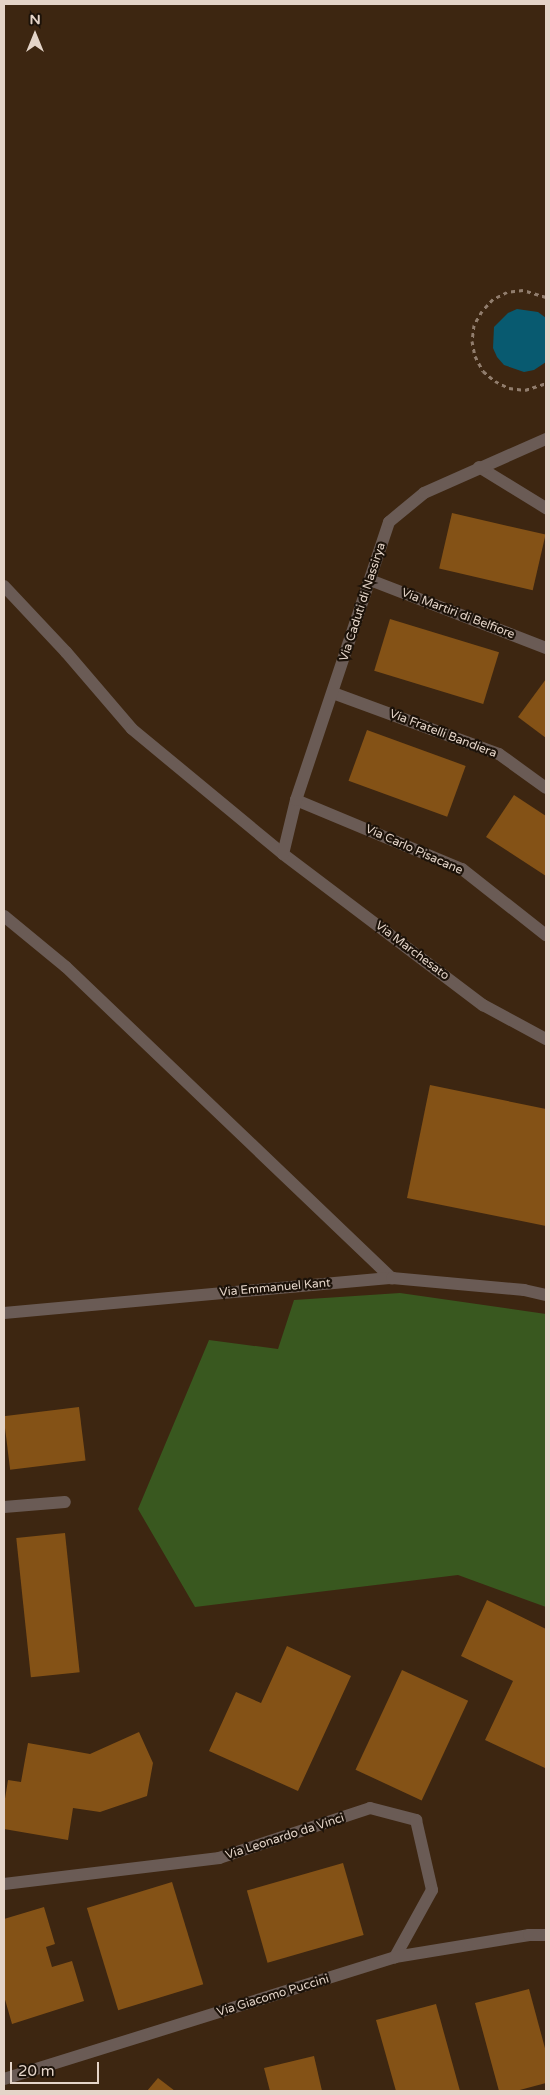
<!DOCTYPE html>
<html>
<head>
<meta charset="utf-8">
<style>
  body { margin:0 }
  #map { position:relative; width:550px; height:2095px; overflow:hidden; background:#3d2611; font-family:"Varela Round",sans-serif }
  div>[style] { position:absolute }
  .green>* { inset:0; background:#39581f }
  .water>* { inset:0; background:#085a70 }
  .building>* { inset:0; background:#845216; transform-origin:0 0 }
  .path>* { height:3px; margin-top:-1.5px; transform-origin:0; background:repeating-linear-gradient(90deg,#917d6d 0 4px,transparent 0 8px) }
  .street>* { height:12px; margin:-6px; padding:0 6px; transform-origin:6px; border-radius:6px; background:#6a5b55 }
  span { translate:-50% -50%; white-space:nowrap; text-align:center; line-height:1.15; -webkit-text-stroke:4.5px #1c1209; paint-order:stroke }
  .street-label { font-size:12px; color:#e4d4c8 }
  .frame { position:absolute; inset:0; border:5px solid #e4d4c8; pointer-events:none }
  .north { position:absolute; left:10px; top:10px; width:50px; height:50px; -webkit-text-stroke:4px #1c1209; paint-order:stroke; rotate:0deg; font-size:14px; font-weight:700; line-height:20px; text-align:center; color:#e4d4c8 }
  .north::after { content:''; display:block; margin:auto; width:18px; height:22px; background:#e4d4c8; clip-path:polygon(50% 0,100% 100%,50% 72%,0 100%) }
  .scale { position:absolute; left:10px; top:2062px; width:89px; height:22px; box-sizing:border-box; border:2px solid #e4d4c8; border-top:0; padding-left:6px; font-size:15px; line-height:18px; white-space:nowrap; color:#e4d4c8; -webkit-text-stroke:4px #1c1209; paint-order:stroke }
</style>
</head>
<body>
<div id="map">
  <div class="green">
    <div style="clip-path:polygon(400px 1293px,546px 1314px,546px 1607px,458px 1575px,195px 1607px,138px 1509px,209px 1340px,278px 1349px,294px 1300px)"></div>
  </div>
  <div class="water">
    <div style="clip-path:polygon(517px 309px,538px 312px,546px 318px,546px 362px,534px 370px,524px 372px,504px 365px,497px 357px,493px 348px,494px 327px,508px 313px)"></div>
  </div>
  <div class="building">
    <div style="left:452px;top:513px;width:96px;height:57px;rotate:13deg"></div>
    <div style="left:390px;top:619px;width:114px;height:54px;rotate:17deg"></div>
    <div style="clip-path:polygon(546px 679px,546px 738px,518px 717px)"></div>
    <div style="left:367px;top:730px;width:105px;height:54px;rotate:20deg"></div>
    <div style="clip-path:polygon(514px 795px,546px 816px,546px 876px,486px 837px)"></div>
    <div style="clip-path:polygon(430px 1085px,546px 1109px,546px 1226px,407px 1198px)"></div>
    <div style="left:79px;top:1407px;width:54px;height:76px;rotate:83deg"></div>
    <div style="left:65px;top:1533px;width:140px;height:49px;rotate:84deg"></div>
    <div style="clip-path:polygon(487px 1600px,546px 1629px,545px 1768px,485px 1740px,513px 1681px,461px 1656px)"></div>
    <div style="clip-path:polygon(287px 1646px,351px 1676px,298px 1791px,209px 1751px,236px 1692px,261px 1703px)"></div>
    <div style="left:402px;top:1670px;width:73px;height:110px;rotate:25deg"></div>
    <div style="clip-path:polygon(139px 1732px,153px 1763px,147px 1796px,100px 1812px,73px 1808px,68px 1840px,4px 1829px,4px 1805px,8px 1780px,21px 1782px,28px 1743px,90px 1754px)"></div>
    <div style="left:343px;top:1863px;width:75px;height:100px;rotate:74deg"></div>
    <div style="left:172px;top:1882px;width:107px;height:89px;rotate:73deg"></div>
    <div style="clip-path:polygon(44px 1907px,55px 1944px,46px 1947px,52px 1967px,72px 1961px,84px 2001px,12px 2024px,4px 1996px,4px 1919px)"></div>
    <div style="clip-path:polygon(529px 1989px,546px 2052px,546px 2083px,516px 2091px,499px 2091px,475px 2003px)"></div>
    <div style="clip-path:polygon(436px 2004px,460px 2091px,396px 2091px,376px 2020px)"></div>
    <div style="clip-path:polygon(314px 2056px,322px 2091px,270px 2091px,264px 2068px)"></div>
    <div style="clip-path:polygon(158px 2078px,175px 2091px,147px 2091px)"></div>
  </div>
  <div class="path">
    <div style="left:546px;top:297px;width:24px;rotate:-163deg"></div>
    <div style="left:523px;top:290px;width:16px;rotate:173deg"></div>
    <div style="left:507px;top:292px;width:16px;rotate:153deg"></div>
    <div style="left:493px;top:299px;width:16px;rotate:133deg"></div>
    <div style="left:482px;top:311px;width:16px;rotate:120deg"></div>
    <div style="left:474px;top:325px;width:16px;rotate:97deg"></div>
    <div style="left:472px;top:341px;width:15px;rotate:79deg"></div>
    <div style="left:475px;top:356px;width:17px;rotate:62deg"></div>
    <div style="left:483px;top:371px;width:16px;rotate:40deg"></div>
    <div style="left:495px;top:381px;width:16px;rotate:27deg"></div>
    <div style="left:509px;top:388px;width:16px;rotate:7deg"></div>
    <div style="left:525px;top:390px;width:22px;rotate:-18deg"></div>
  </div>
  <div class="street">
    <div style="left:479px;top:467px;width:79px;rotate:31.5deg"></div>
    <div style="left:370px;top:580px;width:189px;rotate:21.1deg"></div>
    <div style="left:4px;top:586px;width:91px;rotate:46.8deg"></div>
    <div style="left:66px;top:652px;width:101px;rotate:49.4deg"></div>
    <div style="left:132px;top:729px;width:196px;rotate:39.6deg"></div>
    <div style="left:283px;top:854px;width:251px;rotate:37.1deg"></div>
    <div style="left:483px;top:1005px;width:72px;rotate:28.4deg"></div>
    <div style="left:333px;top:693px;width:177px;rotate:20.2deg"></div>
    <div style="left:499px;top:754px;width:58px;rotate:35.9deg"></div>
    <div style="left:296px;top:800px;width:180px;rotate:22.6deg"></div>
    <div style="left:462px;top:869px;width:107px;rotate:38.2deg"></div>
    <div style="left:283px;top:854px;width:56px;rotate:-76.5deg"></div>
    <div style="left:296px;top:800px;width:293px;rotate:-71.5deg"></div>
    <div style="left:389px;top:522px;width:45px;rotate:-39.6deg"></div>
    <div style="left:424px;top:493px;width:133px;rotate:-23.9deg"></div>
    <div style="left:4px;top:916px;width:80px;rotate:39.4deg"></div>
    <div style="left:66px;top:967px;width:451px;rotate:43.7deg"></div>
    <div style="left:4px;top:1313px;width:390px;rotate:-5.2deg"></div>
    <div style="left:392px;top:1278px;width:133px;rotate:5.2deg"></div>
    <div style="left:524px;top:1290px;width:23px;rotate:13deg"></div>
    <div style="left:4px;top:1507px;width:61px;rotate:-4.7deg"></div>
    <div style="left:4px;top:1884px;width:217px;rotate:-6.9deg"></div>
    <div style="left:219px;top:1858px;width:159px;rotate:-18.3deg"></div>
    <div style="left:370px;top:1808px;width:48px;rotate:14.6deg"></div>
    <div style="left:416px;top:1820px;width:72px;rotate:77.1deg"></div>
    <div style="left:432px;top:1890px;width:77px;rotate:118.9deg"></div>
    <div style="left:4px;top:2079px;width:410px;rotate:-17.3deg"></div>
    <div style="left:395px;top:1957px;width:136px;rotate:-9.3deg"></div>
    <div style="left:529px;top:1935px;width:17px"></div>
  </div>
  <div class="street-label">
    <span style="left:363px;top:602px;rotate:-72deg">Via Caduti di Nassirya</span>
    <span style="left:458px;top:614px;rotate:21deg">Via Martiri di Belfiore</span>
    <span style="left:443px;top:734px;rotate:21deg">Via Fratelli Bandiera</span>
    <span style="left:414px;top:850px;rotate:24deg">Via Carlo Pisacane</span>
    <span style="left:412px;top:951px;rotate:37deg">Via Marchesato</span>
    <span style="left:275px;top:1288px;rotate:-5deg">Via Emmanuel Kant</span>
    <span style="left:285px;top:1837px;rotate:-18deg">Via Leonardo da Vinci</span>
    <span style="left:273px;top:1996px;rotate:-17deg">Via Giacomo Puccini</span>
  </div>
  <div class="frame"></div>
  <div class="north">N</div>
  <div class="scale">20 m</div>
</div>
</body>
</html>
